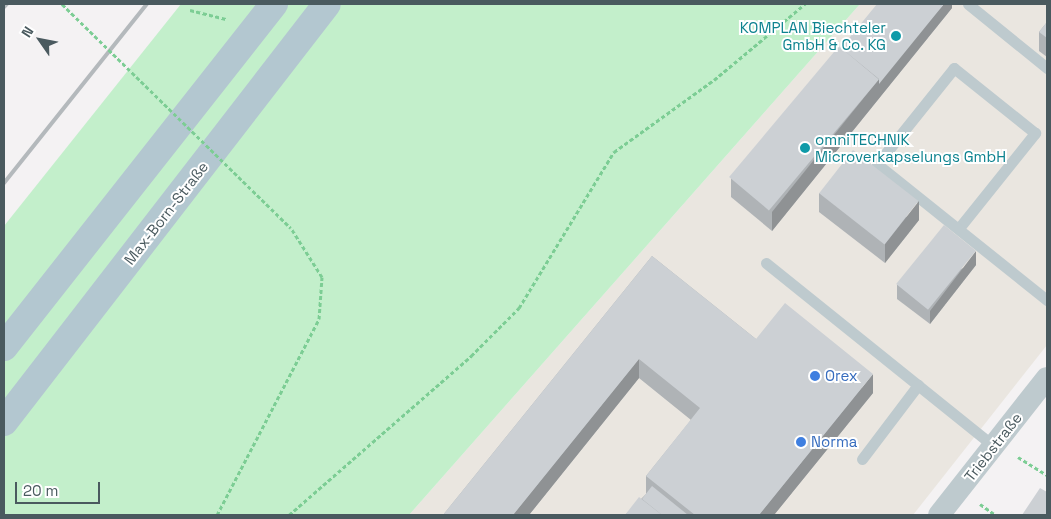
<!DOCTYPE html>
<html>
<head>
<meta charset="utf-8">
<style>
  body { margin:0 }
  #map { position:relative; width:1051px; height:519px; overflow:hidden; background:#f4f2f3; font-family:"Space Grotesk",sans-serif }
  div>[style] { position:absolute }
  .commercial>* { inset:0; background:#eae6e0 }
  .green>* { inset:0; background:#c3efcb }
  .path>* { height:3px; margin-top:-1.5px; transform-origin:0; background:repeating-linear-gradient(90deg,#7ccd94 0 4px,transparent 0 6.5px) }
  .lane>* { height:11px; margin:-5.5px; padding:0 5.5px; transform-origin:5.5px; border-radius:5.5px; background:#becace }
  .street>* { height:22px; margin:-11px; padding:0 11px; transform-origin:11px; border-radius:11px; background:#becace }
  .primary>* { height:28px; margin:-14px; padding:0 14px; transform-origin:14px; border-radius:14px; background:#b3c7d0 }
  .rail>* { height:4px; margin:-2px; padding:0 2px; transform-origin:2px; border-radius:2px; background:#b4b9bc }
  .path-bridge>* { height:3px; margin-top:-1.5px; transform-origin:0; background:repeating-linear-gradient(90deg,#7ccd94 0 4px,transparent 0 6.5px) }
  .wall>* { inset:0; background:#afb3b6 }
  .shaded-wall>* { inset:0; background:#8f9294 }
  .building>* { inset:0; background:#ccd0d4; transform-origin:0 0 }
  .dots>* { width:14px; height:14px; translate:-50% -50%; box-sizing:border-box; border:2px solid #fff; border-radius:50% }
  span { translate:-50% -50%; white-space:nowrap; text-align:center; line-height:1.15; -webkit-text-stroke:4px #fff; paint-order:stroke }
  .culture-label { font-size:15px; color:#0d838f }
  .right { translate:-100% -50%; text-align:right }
  .left { translate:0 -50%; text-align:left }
  .street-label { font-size:15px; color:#4a5a5f }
  .shop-label { font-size:15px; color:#366cbe }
  .frame { position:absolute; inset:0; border:5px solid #4a5a5f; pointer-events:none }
  .north { position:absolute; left:15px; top:15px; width:50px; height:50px; -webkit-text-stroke:4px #fff; paint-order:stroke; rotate:303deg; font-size:14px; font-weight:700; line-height:20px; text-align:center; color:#4a5a5f }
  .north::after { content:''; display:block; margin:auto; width:18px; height:22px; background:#4a5a5f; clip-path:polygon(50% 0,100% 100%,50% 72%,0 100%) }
  .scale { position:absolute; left:15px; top:482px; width:85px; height:22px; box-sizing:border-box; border:2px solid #4a5a5f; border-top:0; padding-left:6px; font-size:15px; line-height:18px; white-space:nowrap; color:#4a5a5f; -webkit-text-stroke:4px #fff; paint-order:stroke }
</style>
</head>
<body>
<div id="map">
  <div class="commercial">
    <div style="clip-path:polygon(860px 4px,1047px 4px,1047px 345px,913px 515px,409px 515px)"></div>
  </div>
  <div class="green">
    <div style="clip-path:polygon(181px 4px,860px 4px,409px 515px,4px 515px,4px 226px)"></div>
  </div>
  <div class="path">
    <div style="left:190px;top:10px;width:37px;rotate:14deg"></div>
    <div style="left:1018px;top:457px;width:34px;rotate:32deg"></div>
    <div style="left:980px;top:504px;width:19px;rotate:35deg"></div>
    <div style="left:217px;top:515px;width:221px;rotate:-62.5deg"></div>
    <div style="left:319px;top:319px;width:42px;rotate:-85.9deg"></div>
    <div style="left:322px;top:277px;width:58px;rotate:-122.3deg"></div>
    <div style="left:289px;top:515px;width:242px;rotate:-41.1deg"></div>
    <div style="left:471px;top:356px;width:68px;rotate:-45deg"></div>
    <div style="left:519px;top:308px;width:183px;rotate:-58.7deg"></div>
    <div style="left:614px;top:152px;width:123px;rotate:-35.8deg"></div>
    <div style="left:714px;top:80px;width:119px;rotate:-39.9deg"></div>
  </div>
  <div class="lane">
    <div style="left:968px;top:4px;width:102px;rotate:39deg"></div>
    <div style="left:959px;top:228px;width:122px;rotate:-51.3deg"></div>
    <div style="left:1035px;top:133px;width:104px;rotate:-141.3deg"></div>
    <div style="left:954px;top:68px;width:123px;rotate:128.7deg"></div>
    <div style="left:877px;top:164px;width:218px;rotate:38.7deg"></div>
    <div style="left:766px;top:263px;width:292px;rotate:38.8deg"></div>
    <div style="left:862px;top:459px;width:93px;rotate:-52.9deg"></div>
  </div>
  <div class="street">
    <div style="left:939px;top:515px;width:174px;rotate:-51.8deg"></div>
  </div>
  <div class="primary">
    <div style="left:4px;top:347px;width:437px;rotate:-51.8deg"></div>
    <div style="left:4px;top:422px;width:528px;rotate:-52.31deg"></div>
  </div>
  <div class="rail">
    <div style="left:4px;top:7px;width:4px;rotate:-45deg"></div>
    <div style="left:4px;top:183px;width:229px;rotate:-51.4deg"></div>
  </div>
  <div class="path-bridge">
    <div style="left:62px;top:4px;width:320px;rotate:44.4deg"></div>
  </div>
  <div class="wall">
    <div style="clip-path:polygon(952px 4px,952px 8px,772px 231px,731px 197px,731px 179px,841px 48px)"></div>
    <div style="clip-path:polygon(1047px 22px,1047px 57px,1039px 51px,1039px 32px)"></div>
    <div style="clip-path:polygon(819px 193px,919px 220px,885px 263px,819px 212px)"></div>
    <div style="clip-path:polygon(652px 256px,756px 339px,873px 393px,774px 515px,625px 515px,646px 494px,646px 476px,691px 420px,639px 378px,529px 515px,443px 515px)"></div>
    <div style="clip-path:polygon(976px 265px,930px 324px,897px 299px,897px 285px)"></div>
  </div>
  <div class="shaded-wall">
    <div style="clip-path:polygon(944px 4px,952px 4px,952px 8px,772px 231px,772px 212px,879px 79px)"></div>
    <div style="clip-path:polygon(919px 201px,919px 220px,885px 263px,885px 244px)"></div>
    <div style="clip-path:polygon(976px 251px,976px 265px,930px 324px,930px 311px)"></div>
    <div style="clip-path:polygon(639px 359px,639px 378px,529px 515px,513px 515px)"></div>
    <div style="clip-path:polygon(873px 374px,873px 393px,774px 515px,759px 515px)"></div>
  </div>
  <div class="building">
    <div style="clip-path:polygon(877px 4px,944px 4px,879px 84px,879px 79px,841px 48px)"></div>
    <div style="clip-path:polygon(1047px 22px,1047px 38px,1039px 32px)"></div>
    <div style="left:839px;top:46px;width:52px;height:171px;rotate:40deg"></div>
    <div style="left:853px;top:150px;width:83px;height:55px;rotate:38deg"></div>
    <div style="left:944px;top:225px;width:41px;height:76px;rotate:39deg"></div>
    <div style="clip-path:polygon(652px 256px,756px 339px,785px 303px,873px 374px,759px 515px,695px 515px,646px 476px,700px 408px,639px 359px,513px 515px,443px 515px)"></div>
    <div style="clip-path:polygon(652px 486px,688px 515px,662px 515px,642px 499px)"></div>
    <div style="clip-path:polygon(1040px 488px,1047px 492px,1047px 491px,1047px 515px,1022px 515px)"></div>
    <div style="clip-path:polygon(639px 497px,662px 515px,625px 515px)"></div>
  </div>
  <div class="dots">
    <div style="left:896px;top:36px;background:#0f9aa8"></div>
    <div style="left:805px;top:148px;background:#0f9aa8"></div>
    <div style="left:815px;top:376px;background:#3f7fe0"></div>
    <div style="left:801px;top:442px;background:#3f7fe0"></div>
  </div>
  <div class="culture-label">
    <span class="right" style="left:886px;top:36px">KOMPLAN Biechteler<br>GmbH &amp; Co. KG</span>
    <span class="left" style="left:815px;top:148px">omniTECHNIK<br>Microverkapselungs GmbH</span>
  </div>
  <div class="street-label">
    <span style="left:166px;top:213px;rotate:-52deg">Max-Born-Straße</span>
    <span style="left:993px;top:447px;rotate:-52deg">Triebstraße</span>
  </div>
  <div class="shop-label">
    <span class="left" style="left:825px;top:376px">Orex</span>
    <span class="left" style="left:811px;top:442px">Norma</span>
  </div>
  <div class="frame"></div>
  <div class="north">N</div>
  <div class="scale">20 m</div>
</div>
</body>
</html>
